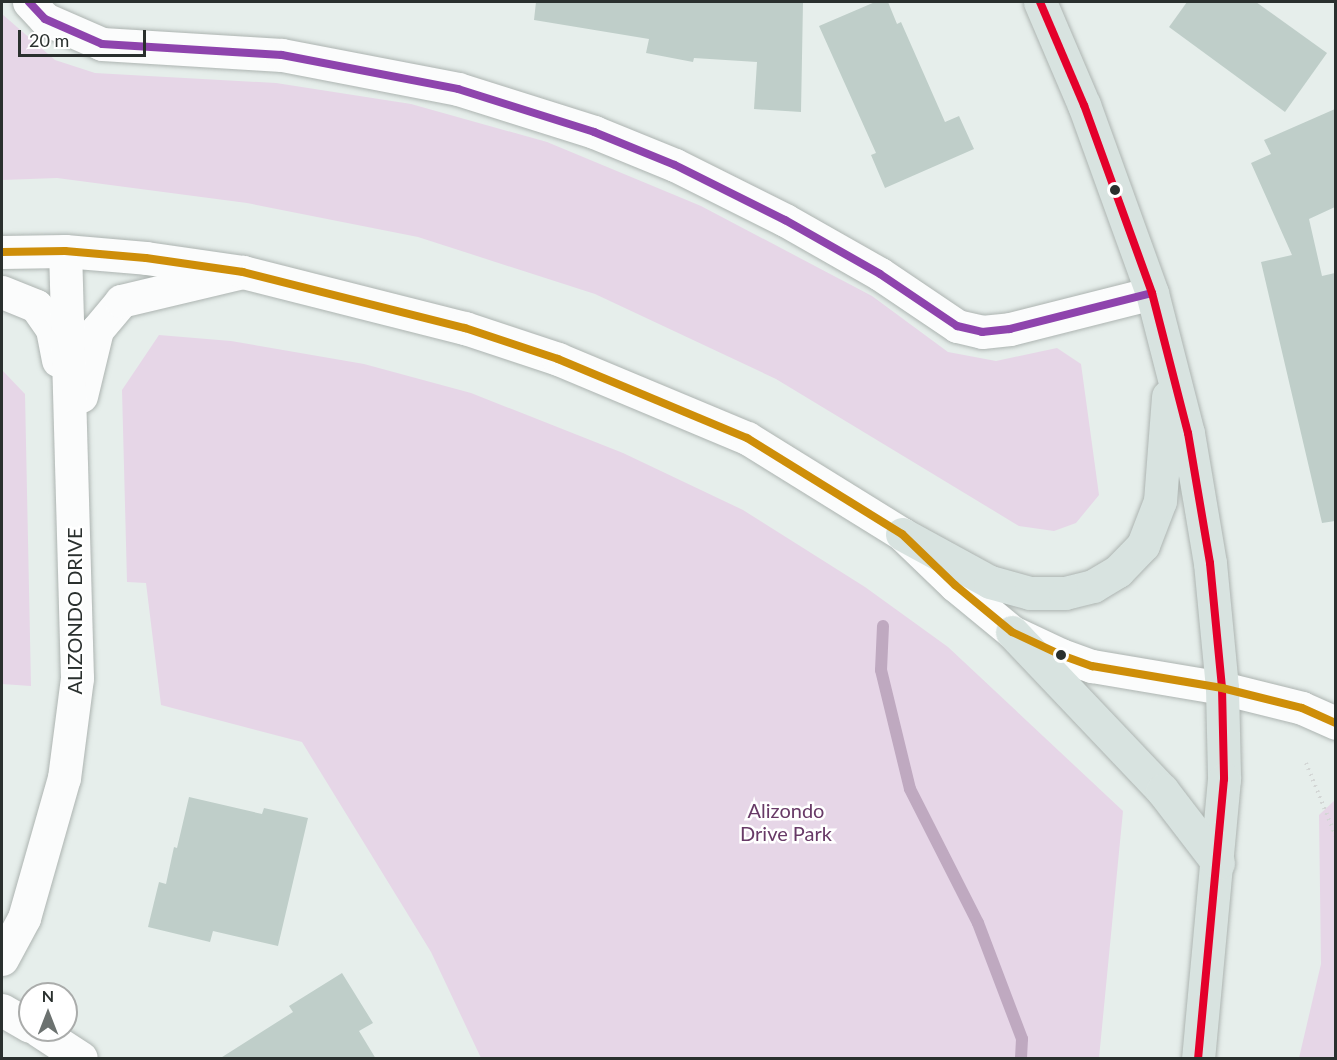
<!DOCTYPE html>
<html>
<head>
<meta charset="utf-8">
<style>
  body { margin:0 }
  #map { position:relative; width:1337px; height:1060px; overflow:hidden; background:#e6eeeb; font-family:Lato,sans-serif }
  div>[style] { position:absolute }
  .green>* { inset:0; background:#e6d6e7 }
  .stream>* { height:12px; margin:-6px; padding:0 6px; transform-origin:6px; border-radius:6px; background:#bfa9c0 }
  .building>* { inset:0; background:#bfcec9 }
  .path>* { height:4px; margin-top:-2px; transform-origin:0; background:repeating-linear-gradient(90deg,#d3d6d5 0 1.5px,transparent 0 6px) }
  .roads { filter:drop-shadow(0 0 2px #adb4b1) drop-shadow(0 0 2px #adb4b1) }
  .minor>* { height:33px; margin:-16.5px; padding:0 16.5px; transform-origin:16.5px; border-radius:16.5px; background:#fbfcfc }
  .secondary>* { height:33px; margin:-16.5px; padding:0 16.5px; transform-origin:16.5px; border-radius:16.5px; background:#fbfcfc }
  .primary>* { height:33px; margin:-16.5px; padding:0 16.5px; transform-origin:16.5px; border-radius:16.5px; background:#d8e3e0 }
  .bus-1>* { height:8px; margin:-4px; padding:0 4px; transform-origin:4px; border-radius:4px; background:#8e44ad }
  .bus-2>* { height:8px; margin:-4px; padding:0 4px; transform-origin:4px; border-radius:4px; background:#e4002b }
  .bus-3>* { height:8px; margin:-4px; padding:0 4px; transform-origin:4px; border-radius:4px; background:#ce8e09 }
  .dots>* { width:16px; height:16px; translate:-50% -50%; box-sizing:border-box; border:3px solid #fff; border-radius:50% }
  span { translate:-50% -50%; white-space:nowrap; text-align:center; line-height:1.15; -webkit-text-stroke:5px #fff; paint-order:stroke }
  .street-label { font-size:20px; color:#2a302e }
  .park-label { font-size:20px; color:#683a67 }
  .frame { position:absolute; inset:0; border:3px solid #2a302e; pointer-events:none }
  .north { position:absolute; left:18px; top:982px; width:60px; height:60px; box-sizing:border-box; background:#fff; border:2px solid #aaacab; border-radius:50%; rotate:0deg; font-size:16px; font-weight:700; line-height:24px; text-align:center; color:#2a302e }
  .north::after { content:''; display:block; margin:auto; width:21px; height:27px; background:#6c7270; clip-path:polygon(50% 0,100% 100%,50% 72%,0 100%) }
  .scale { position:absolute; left:18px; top:30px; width:128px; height:27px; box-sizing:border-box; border:3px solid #2a302e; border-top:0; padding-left:8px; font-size:18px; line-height:21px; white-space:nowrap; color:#2a302e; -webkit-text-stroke:4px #fff; paint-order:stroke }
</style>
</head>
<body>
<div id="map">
  <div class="green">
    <div style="clip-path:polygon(2px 14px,55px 60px,95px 73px,276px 83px,411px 104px,547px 142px,701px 206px,872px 296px,948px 352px,996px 361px,1057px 348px,1081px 364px,1099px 495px,1076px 523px,1054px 531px,1019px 526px,776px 379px,595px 294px,418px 237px,247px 203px,57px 178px,2px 180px)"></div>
    <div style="clip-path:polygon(159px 335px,231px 341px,364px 364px,471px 393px,623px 453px,743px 510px,865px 587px,948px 647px,1123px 811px,1099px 1058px,481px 1058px,431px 952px,302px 742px,161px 705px,146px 583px,127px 582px,122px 390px)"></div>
    <div style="clip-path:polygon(2px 370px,25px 394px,31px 686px,2px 684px)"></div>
    <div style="clip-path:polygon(1335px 800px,1335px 1058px,1299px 1058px,1321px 964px,1319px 815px)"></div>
  </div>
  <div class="stream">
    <div style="left:883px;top:626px;width:44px;rotate:92.6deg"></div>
    <div style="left:881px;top:670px;width:122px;rotate:76.3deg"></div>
    <div style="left:910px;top:789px;width:150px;rotate:63.1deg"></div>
    <div style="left:978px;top:923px;width:124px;rotate:69.2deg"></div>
    <div style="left:1022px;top:1039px;width:19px;rotate:93deg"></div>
  </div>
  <div class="building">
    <div style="clip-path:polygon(536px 2px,803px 2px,801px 112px,754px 109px,757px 62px,694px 58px,693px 62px,646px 53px,649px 39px,534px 20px)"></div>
    <div style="clip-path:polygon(875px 2px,888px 2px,897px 24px,901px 22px,945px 122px,959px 116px,974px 149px,885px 188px,871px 155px,876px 153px,819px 26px)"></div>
    <div style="clip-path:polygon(1187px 2px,1256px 2px,1327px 53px,1285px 112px,1169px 27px)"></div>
    <div style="clip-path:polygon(1335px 109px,1335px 207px,1309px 219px,1322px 276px,1335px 273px,1335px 521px,1322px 523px,1261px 262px,1292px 255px,1251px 163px,1271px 154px,1264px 140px)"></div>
    <div style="clip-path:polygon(189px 797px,262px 814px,264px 808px,308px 818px,278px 946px,213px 931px,210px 942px,148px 927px,159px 882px,166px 884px,174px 847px,177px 848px)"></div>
    <div style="clip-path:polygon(342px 973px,373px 1023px,359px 1031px,376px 1059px,219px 1059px,293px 1012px,289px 1006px)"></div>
  </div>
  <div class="path">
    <div style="left:1306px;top:763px;width:80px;rotate:67.9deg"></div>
  </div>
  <div class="roads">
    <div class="minor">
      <div style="left:29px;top:2px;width:23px;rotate:47deg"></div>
      <div style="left:45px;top:19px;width:62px;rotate:23.7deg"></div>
      <div style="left:102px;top:44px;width:180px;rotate:3.5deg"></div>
      <div style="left:282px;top:55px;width:179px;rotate:10.9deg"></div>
      <div style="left:458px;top:89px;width:143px;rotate:17.5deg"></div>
      <div style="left:594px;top:132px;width:87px;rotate:22.2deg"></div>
      <div style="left:675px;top:165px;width:123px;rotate:26.6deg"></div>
      <div style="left:785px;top:220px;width:109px;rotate:29.6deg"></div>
      <div style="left:880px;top:274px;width:93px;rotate:34deg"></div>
      <div style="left:957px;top:326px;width:26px;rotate:13deg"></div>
      <div style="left:982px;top:332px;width:28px;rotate:-6deg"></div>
      <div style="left:1010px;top:329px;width:146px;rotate:-14.2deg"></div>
      <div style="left:2px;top:292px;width:37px;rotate:22deg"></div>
      <div style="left:36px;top:306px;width:28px;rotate:55deg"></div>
      <div style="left:52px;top:329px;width:32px;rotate:79deg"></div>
      <div style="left:81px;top:396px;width:68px;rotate:-76.4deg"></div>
      <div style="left:97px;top:330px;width:38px;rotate:-50deg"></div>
      <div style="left:121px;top:301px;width:125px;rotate:-13.4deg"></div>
      <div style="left:2px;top:959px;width:47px;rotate:-61.8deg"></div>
      <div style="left:24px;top:918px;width:146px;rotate:-74.1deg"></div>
      <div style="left:64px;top:778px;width:101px;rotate:-82.6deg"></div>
      <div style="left:77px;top:678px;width:427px;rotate:-91.6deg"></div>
      <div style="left:2px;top:1010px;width:32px;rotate:30deg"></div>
      <div style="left:38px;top:1030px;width:51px;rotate:33.1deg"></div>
    </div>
    <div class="secondary">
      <div style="left:2px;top:252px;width:63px;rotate:-0.9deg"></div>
      <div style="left:65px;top:251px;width:81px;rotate:4.9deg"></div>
      <div style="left:146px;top:258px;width:98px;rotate:8.2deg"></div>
      <div style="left:243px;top:272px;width:229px;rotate:14.2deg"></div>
      <div style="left:465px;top:328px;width:98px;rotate:18.4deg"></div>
      <div style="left:558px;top:359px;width:205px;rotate:22.7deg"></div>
      <div style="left:747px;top:438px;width:182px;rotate:31.8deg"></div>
      <div style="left:902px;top:534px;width:74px;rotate:43.9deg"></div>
      <div style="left:955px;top:585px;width:74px;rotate:39.5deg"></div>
      <div style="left:1012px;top:632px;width:54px;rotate:25.1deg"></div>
      <div style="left:1061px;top:655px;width:33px;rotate:20deg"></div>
      <div style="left:1092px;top:666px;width:132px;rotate:9.6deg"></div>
      <div style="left:1222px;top:688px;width:82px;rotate:14deg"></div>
      <div style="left:1302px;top:708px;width:37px;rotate:24deg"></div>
    </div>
    <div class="primary">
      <div style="left:1040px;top:2px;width:112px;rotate:66.9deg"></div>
      <div style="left:1084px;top:105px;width:200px;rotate:70.1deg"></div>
      <div style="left:1152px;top:293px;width:145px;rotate:75.6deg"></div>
      <div style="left:1188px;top:433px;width:132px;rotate:80.4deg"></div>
      <div style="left:1210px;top:563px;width:126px;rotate:84.5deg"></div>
      <div style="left:1222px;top:688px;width:91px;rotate:88.7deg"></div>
      <div style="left:1224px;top:779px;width:280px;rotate:95.3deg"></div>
      <div style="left:902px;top:534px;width:100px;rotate:28.6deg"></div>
      <div style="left:990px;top:582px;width:41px;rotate:15.4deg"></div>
      <div style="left:1030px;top:593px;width:35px"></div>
      <div style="left:1065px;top:593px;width:29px;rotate:-14deg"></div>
      <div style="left:1093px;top:586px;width:29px;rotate:-31deg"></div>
      <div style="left:1118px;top:571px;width:36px;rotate:-46deg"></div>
      <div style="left:1143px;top:545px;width:47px;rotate:-68.9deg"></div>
      <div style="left:1160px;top:501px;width:105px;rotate:-85.6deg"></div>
      <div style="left:1012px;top:632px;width:218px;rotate:46.5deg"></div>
      <div style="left:1162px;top:790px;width:92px;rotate:52.5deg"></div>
    </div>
  </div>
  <div class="bus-1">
    <div style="left:29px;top:2px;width:23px;rotate:47deg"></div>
    <div style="left:45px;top:19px;width:62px;rotate:23.7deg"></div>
    <div style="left:102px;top:44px;width:180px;rotate:3.5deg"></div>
    <div style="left:282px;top:55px;width:179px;rotate:10.9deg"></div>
    <div style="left:458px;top:89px;width:143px;rotate:17.5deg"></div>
    <div style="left:594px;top:132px;width:87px;rotate:22.2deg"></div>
    <div style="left:675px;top:165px;width:123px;rotate:26.6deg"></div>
    <div style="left:785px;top:220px;width:109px;rotate:29.6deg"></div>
    <div style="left:880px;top:274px;width:93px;rotate:34deg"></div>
    <div style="left:957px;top:326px;width:26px;rotate:13deg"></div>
    <div style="left:982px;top:332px;width:28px;rotate:-6deg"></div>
    <div style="left:1010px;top:329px;width:146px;rotate:-14.2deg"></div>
  </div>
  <div class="bus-2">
    <div style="left:1040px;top:2px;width:112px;rotate:66.9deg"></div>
    <div style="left:1084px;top:105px;width:200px;rotate:70.1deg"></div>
    <div style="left:1152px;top:293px;width:145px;rotate:75.6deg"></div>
    <div style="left:1188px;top:433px;width:132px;rotate:80.4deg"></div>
    <div style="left:1210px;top:563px;width:126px;rotate:84.5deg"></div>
    <div style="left:1222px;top:688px;width:91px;rotate:88.7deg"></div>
    <div style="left:1224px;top:779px;width:280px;rotate:95.3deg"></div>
  </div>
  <div class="bus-3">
    <div style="left:2px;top:252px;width:63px;rotate:-0.9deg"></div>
    <div style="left:65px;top:251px;width:81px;rotate:4.9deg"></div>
    <div style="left:146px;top:258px;width:98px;rotate:8.2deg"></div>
    <div style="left:243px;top:272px;width:229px;rotate:14.2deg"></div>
    <div style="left:465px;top:328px;width:98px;rotate:18.4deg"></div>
    <div style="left:558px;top:359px;width:205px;rotate:22.7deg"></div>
    <div style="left:747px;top:438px;width:182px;rotate:31.8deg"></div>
    <div style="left:902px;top:534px;width:74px;rotate:43.9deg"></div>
    <div style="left:955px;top:585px;width:74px;rotate:39.5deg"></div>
    <div style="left:1012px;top:632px;width:54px;rotate:25.1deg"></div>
    <div style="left:1061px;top:655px;width:33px;rotate:20deg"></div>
    <div style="left:1092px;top:666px;width:132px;rotate:9.6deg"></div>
    <div style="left:1222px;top:688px;width:82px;rotate:14deg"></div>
    <div style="left:1302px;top:708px;width:37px;rotate:24deg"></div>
  </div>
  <div class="dots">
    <div style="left:1115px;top:190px;background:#2a302e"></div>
    <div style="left:1061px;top:655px;background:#2a302e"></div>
  </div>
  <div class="street-label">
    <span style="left:74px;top:611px;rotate:-90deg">ALIZONDO DRIVE</span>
  </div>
  <div class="park-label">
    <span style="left:786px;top:822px">Alizondo<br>Drive Park</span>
  </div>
  <div class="frame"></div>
  <div class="north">N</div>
  <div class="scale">20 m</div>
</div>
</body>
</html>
